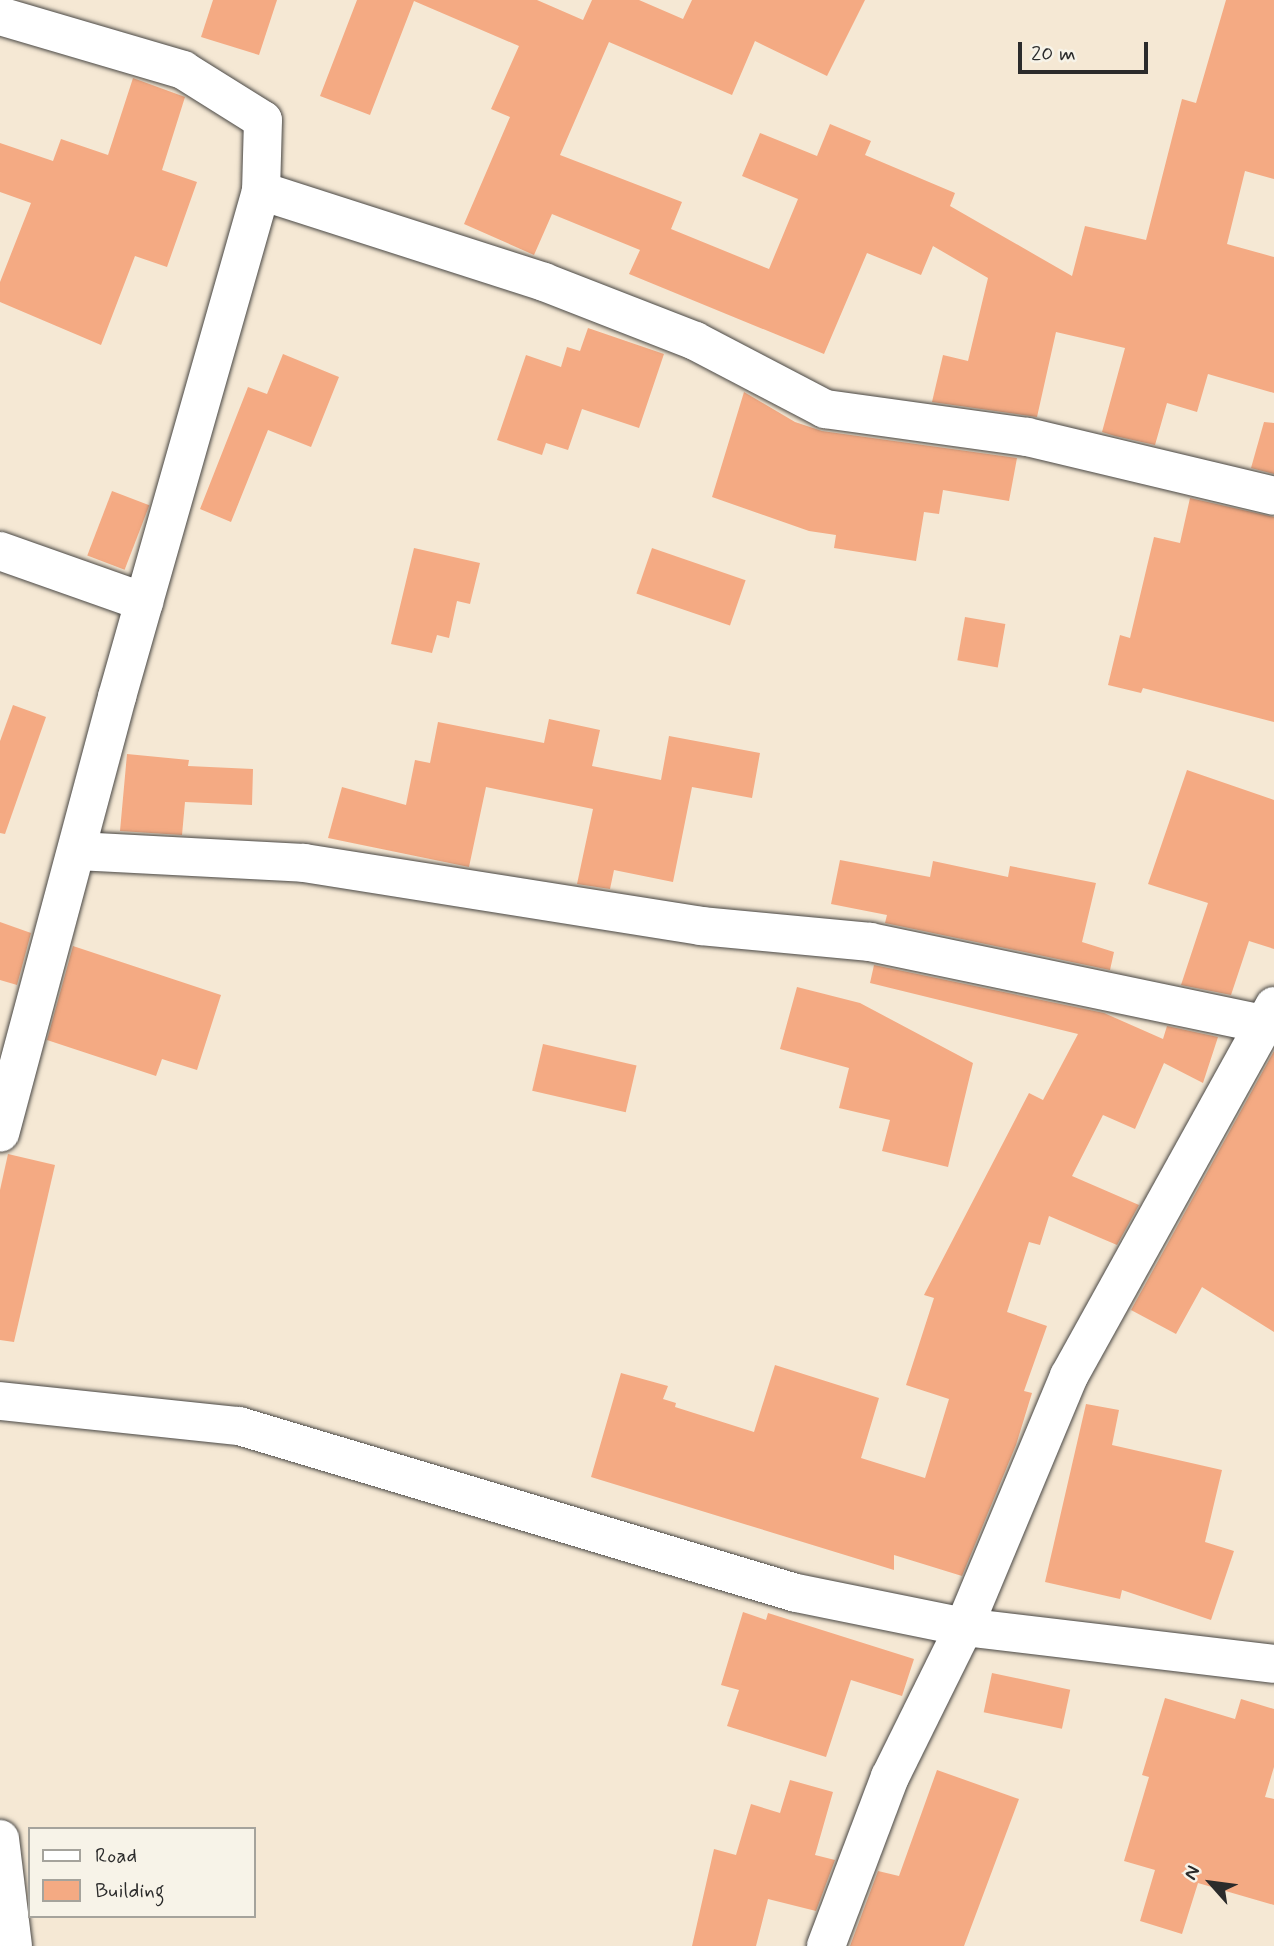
<!DOCTYPE html>
<html>
<head>
<meta charset="utf-8">
<style>
  body { margin:0 }
  #map { position:relative; width:1274px; height:1946px; overflow:hidden; background:#f5e8d4; font-family:Mynerve,sans-serif }
  div>[style] { position:absolute }
  .building>* { inset:0; background:#f4aa83; transform-origin:0 0 }
  .roads { filter:drop-shadow(0 0 2px #494744) drop-shadow(0 0 2px #494744) }
  .minor>* { height:38px; margin:-19px; padding:0 19px; transform-origin:19px; border-radius:19px; background:#fff }
  .tertiary>* { height:38px; margin:-19px; padding:0 19px; transform-origin:19px; border-radius:19px; background:#fff }
  span { translate:-50% -50%; white-space:nowrap; text-align:center; line-height:1.15; -webkit-text-stroke:6px #f7f3e8; paint-order:stroke }
  .legend { position:absolute; left:28px; top:1827px; width:228px; height:91px; box-sizing:border-box; background:#f7f3e8; border:2px solid #a5a39c; margin:0; padding:9px 12px; list-style:none; font-size:21px; color:#2b2b2b }
  .legend li { display:flex; align-items:center; gap:14px; height:35px }
  .legend b { width:35px; border:2px solid #a5a39c }
  .north { position:absolute; left:1176px; top:1848px; width:70px; height:70px; -webkit-text-stroke:5px #f7f3e8; paint-order:stroke; rotate:298deg; font-size:19px; font-weight:700; line-height:28px; text-align:center; color:#2b2b2b }
  .north::after { content:''; display:block; margin:auto; width:24px; height:32px; background:#2b2b2b; clip-path:polygon(50% 0,100% 100%,50% 72%,0 100%) }
  .scale { position:absolute; left:1018px; top:42px; width:130px; height:32px; box-sizing:border-box; border:4px solid #2b2b2b; border-top:0; padding-left:9px; font-size:21px; line-height:24px; white-space:nowrap; color:#2b2b2b; -webkit-text-stroke:5px #f7f3e8; paint-order:stroke }
</style>
</head>
<body>
<div id="map">
  <div class="building">
    <div style="clip-path:polygon(213px 0,277px 0,259px 55px,201px 37px)"></div>
    <div style="clip-path:polygon(357px 0,537px 0,583px 20px,592px 0,639px 0,683px 19px,692px 0,865px 0,827px 76px,755px 41px,732px 95px,609px 42px,560px 155px,682px 202px,671px 229px,769px 269px,798px 199px,742px 176px,760px 133px,817px 156px,830px 124px,871px 141px,865px 155px,955px 193px,950px 206px,1072px 276px,1085px 226px,1146px 240px,1182px 99px,1196px 103px,1226px 0,1274px 0,1274px 179px,1245px 171px,1227px 244px,1274px 257px,1274px 393px,1208px 374px,1197px 412px,1167px 403px,1155px 445px,1115px 436px,1102px 432px,1125px 348px,1056px 332px,1037px 417px,932px 402px,943px 355px,968px 361px,988px 278px,933px 246px,921px 275px,867px 253px,824px 354px,629px 274px,640px 250px,552px 214px,534px 255px,464px 224px,510px 117px,491px 109px,519px 46px,414px 1px,370px 115px,320px 96px)"></div>
    <div style="clip-path:polygon(133px 78px,185px 97px,162px 170px,197px 182px,167px 267px,135px 256px,101px 345px,0 302px,0 282px,31px 203px,0 192px,0 143px,53px 161px,61px 139px,108px 155px)"></div>
    <div style="clip-path:polygon(588px 328px,664px 354px,639px 428px,582px 409px,568px 450px,546px 443px,542px 455px,497px 440px,526px 355px,561px 367px,567px 347px,580px 351px)"></div>
    <div style="clip-path:polygon(283px 354px,339px 377px,311px 447px,268px 430px,231px 522px,200px 509px,248px 387px,267px 394px)"></div>
    <div style="clip-path:polygon(744px 392px,795px 422px,822px 431px,1017px 458px,1009px 501px,943px 490px,939px 514px,924px 512px,916px 561px,834px 548px,836px 535px,809px 531px,712px 497px)"></div>
    <div style="clip-path:polygon(1264px 422px,1274px 423px,1274px 474px,1251px 468px)"></div>
    <div style="left:112px;top:491px;width:40px;height:69px;rotate:21deg"></div>
    <div style="clip-path:polygon(1190px 498px,1274px 517px,1274px 722px,1143px 688px,1141px 693px,1108px 685px,1120px 635px,1130px 638px,1154px 537px,1180px 543px)"></div>
    <div style="clip-path:polygon(414px 548px,480px 563px,470px 604px,457px 601px,449px 638px,437px 635px,432px 653px,391px 644px)"></div>
    <div style="left:652px;top:548px;width:99px;height:48px;rotate:19deg"></div>
    <div style="left:965px;top:617px;width:41px;height:44px;rotate:10deg"></div>
    <div style="clip-path:polygon(13px 705px,46px 717px,5px 834px,0 833px,0 741px)"></div>
    <div style="clip-path:polygon(549px 719px,600px 730px,592px 766px,661px 780px,669px 736px,760px 753px,752px 798px,692px 787px,673px 882px,614px 870px,610px 889px,577px 884px,593px 809px,486px 787px,469px 867px,328px 838px,342px 787px,406px 805px,415px 760px,430px 763px,438px 722px,544px 743px)"></div>
    <div style="clip-path:polygon(127px 754px,189px 760px,188px 766px,253px 769px,252px 805px,185px 802px,182px 835px,120px 831px)"></div>
    <div style="clip-path:polygon(1187px 770px,1274px 800px,1274px 949px,1249px 941px,1231px 995px,1181px 985px,1208px 903px,1148px 884px)"></div>
    <div style="clip-path:polygon(840px 860px,930px 877px,933px 861px,1008px 877px,1010px 866px,1096px 883px,1082px 942px,1114px 952px,1110px 970px,885px 923px,887px 915px,831px 904px)"></div>
    <div style="clip-path:polygon(0 922px,31px 933px,17px 985px,0 980px)"></div>
    <div style="clip-path:polygon(73px 946px,221px 995px,197px 1070px,162px 1059px,156px 1076px,47px 1040px)"></div>
    <div style="clip-path:polygon(874px 965px,1104px 1013px,1163px 1039px,1167px 1026px,1218px 1037px,1203px 1083px,1164px 1063px,1135px 1129px,1103px 1115px,1072px 1176px,1139px 1205px,1117px 1245px,1049px 1216px,1040px 1245px,1029px 1242px,1007px 1312px,1047px 1326px,1024px 1391px,1032px 1393px,1016px 1445px,962px 1576px,894px 1555px,894px 1570px,591px 1477px,621px 1373px,668px 1386px,663px 1399px,676px 1403px,675px 1407px,754px 1432px,775px 1365px,879px 1398px,861px 1458px,925px 1478px,949px 1399px,906px 1385px,934px 1298px,924px 1295px,1029px 1093px,1043px 1100px,1078px 1034px,870px 983px)"></div>
    <div style="clip-path:polygon(797px 987px,860px 1003px,973px 1063px,948px 1167px,882px 1151px,890px 1120px,839px 1108px,849px 1068px,780px 1049px)"></div>
    <div style="left:543px;top:1044px;width:96px;height:48px;rotate:13deg"></div>
    <div style="clip-path:polygon(1274px 1051px,1274px 1332px,1202px 1287px,1176px 1334px,1131px 1310px)"></div>
    <div style="clip-path:polygon(8px 1154px,55px 1165px,14px 1342px,0 1340px,0 1190px)"></div>
    <div style="clip-path:polygon(1086px 1404px,1119px 1410px,1112px 1445px,1222px 1470px,1205px 1542px,1234px 1551px,1211px 1620px,1122px 1590px,1120px 1599px,1045px 1582px)"></div>
    <div style="clip-path:polygon(743px 1612px,766px 1620px,768px 1613px,914px 1659px,902px 1696px,851px 1680px,826px 1757px,727px 1726px,739px 1690px,721px 1685px)"></div>
    <div style="left:992px;top:1673px;width:80px;height:40px;rotate:12deg"></div>
    <div style="clip-path:polygon(1165px 1698px,1235px 1719px,1241px 1699px,1274px 1709px,1274px 1767px,1265px 1797px,1274px 1799px,1274px 1905px,1198px 1883px,1182px 1934px,1140px 1921px,1155px 1870px,1124px 1861px,1149px 1777px,1142px 1775px)"></div>
    <div style="clip-path:polygon(937px 1770px,1019px 1799px,964px 1946px,850px 1946px,878px 1871px,899px 1876px)"></div>
    <div style="clip-path:polygon(790px 1780px,833px 1792px,815px 1855px,835px 1860px,816px 1911px,768px 1899px,756px 1946px,692px 1946px,714px 1849px,736px 1855px,751px 1804px,780px 1813px)"></div>
  </div>
  <div class="roads">
    <div class="minor">
      <div style="left:0;top:16px;width:191px;rotate:16.4deg"></div>
      <div style="left:183px;top:70px;width:94px;rotate:32deg"></div>
      <div style="left:263px;top:120px;width:71px;rotate:91.6deg"></div>
      <div style="left:261px;top:191px;width:526px;rotate:105.89deg"></div>
      <div style="left:117px;top:697px;width:451px;rotate:105deg"></div>
      <div style="left:261px;top:191px;width:297px;rotate:17.8deg"></div>
      <div style="left:544px;top:282px;width:162px;rotate:21.3deg"></div>
      <div style="left:695px;top:341px;width:147px;rotate:27.6deg"></div>
      <div style="left:825px;top:409px;width:204px;rotate:7.9deg"></div>
      <div style="left:1027px;top:437px;width:254px;rotate:13.4deg"></div>
      <div style="left:0;top:551px;width:153px;rotate:19.5deg"></div>
      <div style="left:77px;top:851px;width:227px;rotate:3deg"></div>
      <div style="left:304px;top:863px;width:402px;rotate:9deg"></div>
      <div style="left:701px;top:926px;width:170px;rotate:5.4deg"></div>
      <div style="left:870px;top:942px;width:401px;rotate:11.8deg"></div>
      <div style="left:0;top:1839px;width:108px;rotate:83.1deg"></div>
      <div style="left:826px;top:1946px;width:181px;rotate:-69.3deg"></div>
      <div style="left:890px;top:1777px;width:167px;rotate:-63.7deg"></div>
      <div style="left:964px;top:1627px;width:272px;rotate:-67.3deg"></div>
      <div style="left:1069px;top:1376px;width:423px;rotate:-61deg"></div>
    </div>
    <div class="tertiary">
      <div style="left:0;top:1401px;width:240px;rotate:6deg"></div>
      <div style="left:239px;top:1426px;width:581px;rotate:16.69deg"></div>
      <div style="left:796px;top:1593px;width:171px;rotate:11.4deg"></div>
      <div style="left:964px;top:1627px;width:312px;rotate:6.8deg"></div>
    </div>
  </div>
  <ul class="legend">
  <li><b style="height:9px;background:#fff"></b>Road</li>
  <li><b style="height:19px;background:#f4aa83"></b>Building</li>
  </ul>
  <div class="north">N</div>
  <div class="scale">20 m</div>
</div>
</body>
</html>
